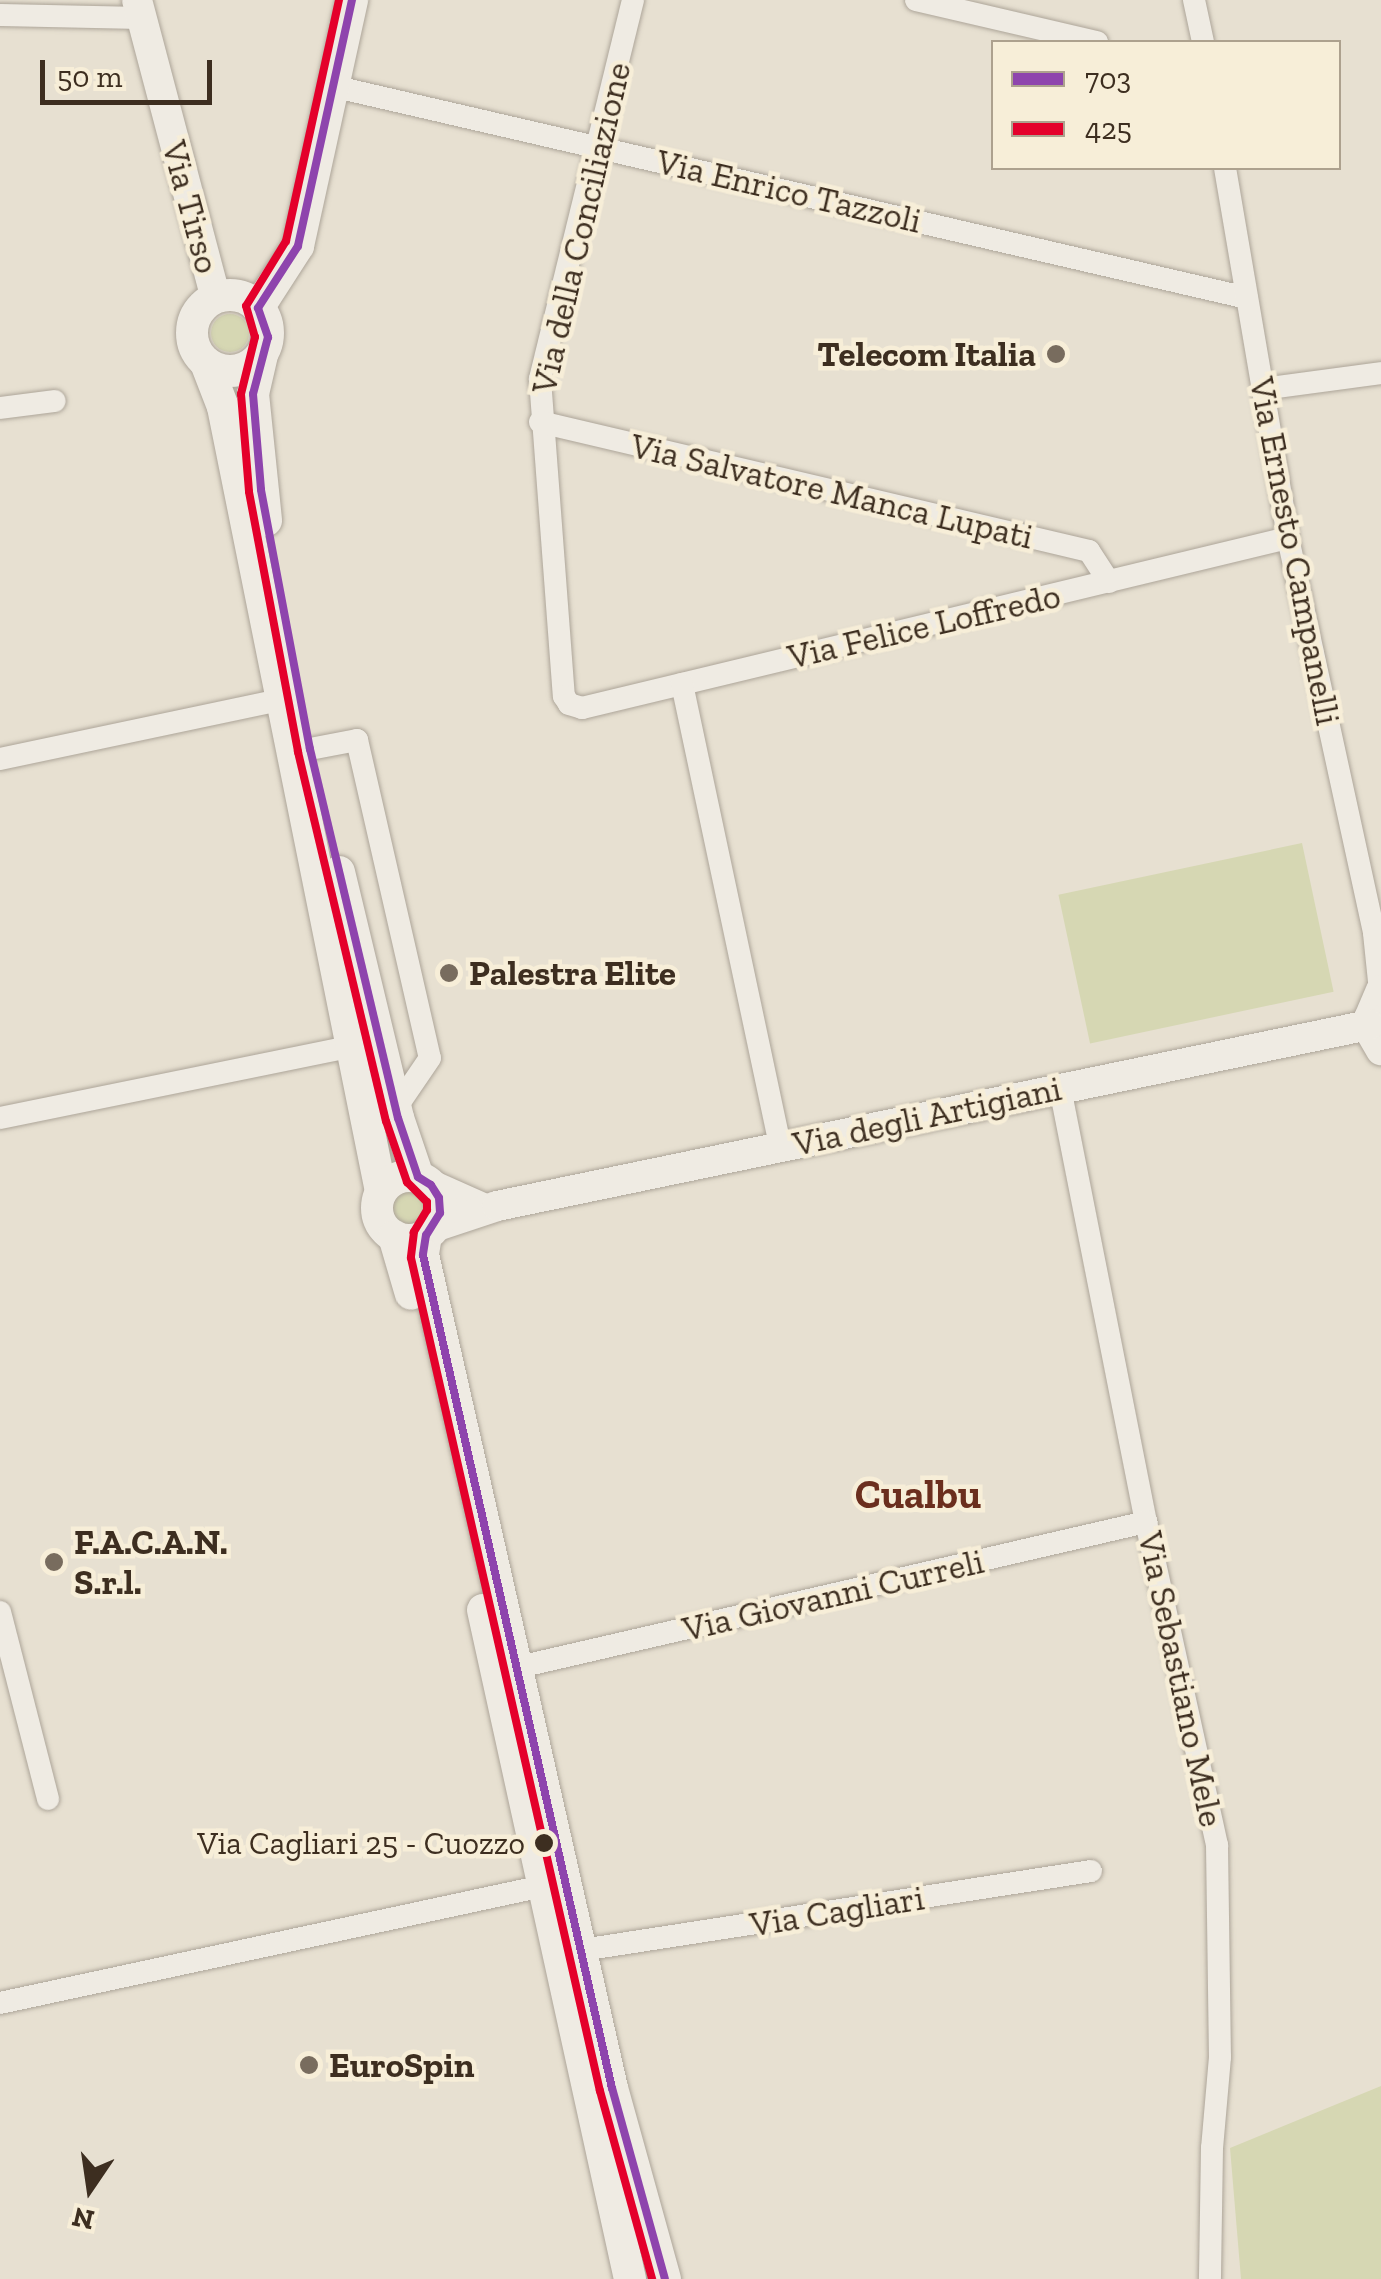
<!DOCTYPE html>
<html>
<head>
<meta charset="utf-8">
<style>
  body { margin:0 }
  #map { position:relative; width:1381px; height:2279px; overflow:hidden; background:#e7e0d1; font-family:"Zilla Slab",serif }
  div>[style] { position:absolute }
  .green>* { inset:0; background:#d6d7b3; transform-origin:0 0 }
  .round { border-radius:50% }
  .roads { filter:drop-shadow(0 0 2px #ada599) drop-shadow(0 0 2px #ada599) }
  .minor>* { height:22px; margin:-11px; padding:0 11px; transform-origin:11px; border-radius:11px; background:#efebe3 }
  .tertiary>* { height:30px; margin:-15px; padding:0 15px; transform-origin:15px; border-radius:15px; background:#efebe3 }
  .secondary>* { height:32px; margin:-16px; padding:0 16px; transform-origin:16px; border-radius:16px; background:#efebe3 }
  .secondary>.ring { margin:-16px; padding:0; box-sizing:content-box; background:none; border:32px solid #efebe3; border-radius:50% }
  .bus-1>* { height:8px; margin:-4px; padding:0 4px; transform-origin:4px; border-radius:4px; background:#8e44ad }
  .bus-2>* { height:8px; margin:-4px; padding:0 4px; transform-origin:4px; border-radius:4px; background:#e4002b }
  .dots>* { width:28px; height:28px; translate:-50% -50%; box-sizing:border-box; border:5px solid #f7eed8; border-radius:50% }
  span { translate:-50% -50%; white-space:nowrap; text-align:center; line-height:1.15; -webkit-text-stroke:9px #f7eed8; paint-order:stroke }
  .bus-label { font-size:32px; color:#3d2e20 }
  .right { translate:-100% -50%; text-align:right }
  .street-label { font-size:35px; color:#3d2e20 }
  .poi-label { font-size:35px; color:#3d2e20; font-weight:700 }
  .left { translate:0 -50%; text-align:left }
  .quarter-label { font-size:40px; color:#6b2e1e; font-weight:700 }
  .legend { position:absolute; left:991px; top:40px; width:350px; height:130px; box-sizing:border-box; background:#f7eed8; border:2px solid #ada18e; margin:0; padding:12px 18px; list-style:none; font-size:30px; color:#3d2e20 }
  .legend li { display:flex; align-items:center; gap:20px; height:50px }
  .legend b { width:50px; border:2px solid #ada18e }
  .north { position:absolute; left:40px; top:2139px; width:100px; height:100px; -webkit-text-stroke:8px #f7eed8; paint-order:stroke; rotate:193deg; font-size:28px; font-weight:700; line-height:40px; text-align:center; color:#3d2e20 }
  .north::after { content:''; display:block; margin:auto; width:35px; height:45px; background:#3d2e20; clip-path:polygon(50% 0,100% 100%,50% 72%,0 100%) }
  .scale { position:absolute; left:40px; top:60px; width:172px; height:45px; box-sizing:border-box; border:5px solid #3d2e20; border-top:0; padding-left:12px; font-size:30px; line-height:35px; white-space:nowrap; color:#3d2e20; -webkit-text-stroke:8px #f7eed8; paint-order:stroke }
</style>
</head>
<body>
<div id="map">
  <div class="green">
    <div class="round" style="left:211px;top:314px;width:38px;height:38px"></div>
    <div style="left:1302px;top:843px;width:152px;height:249px;rotate:78deg"></div>
    <div class="round" style="left:385px;top:1185px;width:46px;height:46px"></div>
    <div style="clip-path:polygon(1381px 2086px,1381px 2279px,1241px 2279px,1230px 2148px)"></div>
  </div>
  <div class="roads">
    <div class="minor">
      <div style="left:633px;top:0;width:390px;rotate:103.8deg"></div>
      <div style="left:540px;top:379px;width:318px;rotate:85.7deg"></div>
      <div style="left:564px;top:696px;width:9px;rotate:58deg"></div>
      <div style="left:569px;top:704px;width:14px;rotate:17deg"></div>
      <div style="left:582px;top:708px;width:726px;rotate:-13.54deg"></div>
      <div style="left:916px;top:0;width:186px;rotate:13.1deg"></div>
      <div style="left:1194px;top:0;width:43px;rotate:77.9deg"></div>
      <div style="left:0;top:15px;width:142px;rotate:1.2deg"></div>
      <div style="left:332px;top:86px;width:939px;rotate:13.04deg"></div>
      <div style="left:1225px;top:168px;width:375px;rotate:80.3deg"></div>
      <div style="left:1288px;top:538px;width:404px;rotate:77.7deg"></div>
      <div style="left:1374px;top:933px;width:58px;rotate:84.1deg"></div>
      <div style="left:1263px;top:389px;width:119px;rotate:-7.7deg"></div>
      <div style="left:0;top:408px;width:55px;rotate:-7.3deg"></div>
      <div style="left:540px;top:422px;width:564px;rotate:13.22deg"></div>
      <div style="left:1089px;top:551px;width:37px;rotate:57deg"></div>
      <div style="left:682px;top:684px;width:473px;rotate:78deg"></div>
      <div style="left:310px;top:749px;width:48px;rotate:-10.8deg"></div>
      <div style="left:357px;top:740px;width:326px;rotate:77.1deg"></div>
      <div style="left:430px;top:1058px;width:60px;rotate:124.2deg"></div>
      <div style="left:0;top:759px;width:287px;rotate:-11.9deg"></div>
      <div style="left:1060px;top:1088px;width:442px;rotate:78.8deg"></div>
      <div style="left:1146px;top:1522px;width:331px;rotate:77.6deg"></div>
      <div style="left:1217px;top:1845px;width:212px;rotate:89.2deg"></div>
      <div style="left:1220px;top:2057px;width:91px;rotate:95deg"></div>
      <div style="left:1212px;top:2148px;width:131px;rotate:90.9deg"></div>
      <div style="left:0;top:1118px;width:360px;rotate:-11.5deg"></div>
      <div style="left:0;top:1612px;width:193px;rotate:75.6deg"></div>
      <div style="left:519px;top:1667px;width:644px;rotate:-13.02deg"></div>
      <div style="left:582px;top:1950px;width:515px;rotate:-8.82deg"></div>
      <div style="left:0;top:2003px;width:555px;rotate:-12.16deg"></div>
    </div>
    <div class="tertiary">
      <div style="left:137px;top:0;width:308px;rotate:75.2deg"></div>
      <div style="left:1381px;top:990px;width:30px;rotate:113deg"></div>
      <div style="left:1369px;top:1018px;width:15px;rotate:82deg"></div>
      <div style="left:1371px;top:1033px;width:20px;rotate:60deg"></div>
      <div style="left:431px;top:1185px;width:59px;rotate:24deg"></div>
      <div style="left:434px;top:1227px;width:66px;rotate:-18.4deg"></div>
      <div style="left:497px;top:1206px;width:891px;rotate:-11.73deg"></div>
    </div>
    <div class="secondary">
      <div class="ring" style="left:192px;top:295px;width:44px;height:44px"></div>
      <div style="left:258px;top:308px;width:74px;rotate:-57.2deg"></div>
      <div style="left:298px;top:246px;width:252px;rotate:-77.6deg"></div>
      <div style="left:262px;top:355px;width:40px;rotate:103deg"></div>
      <div style="left:253px;top:394px;width:127px;rotate:84.1deg"></div>
      <div style="left:206px;top:363px;width:47px;rotate:68.9deg"></div>
      <div style="left:223px;top:407px;width:800px;rotate:78.61deg"></div>
      <div style="left:339px;top:872px;width:253px;rotate:76.5deg"></div>
      <div style="left:398px;top:1118px;width:62px;rotate:71.3deg"></div>
      <div class="ring" style="left:377px;top:1176px;width:32px;height:32px"></div>
      <div style="left:426px;top:1235px;width:20px;rotate:99deg"></div>
      <div style="left:423px;top:1255px;width:854px;rotate:77.22deg"></div>
      <div style="left:612px;top:2088px;width:198px;rotate:74.5deg"></div>
      <div style="left:394px;top:1236px;width:60px;rotate:73.7deg"></div>
      <div style="left:483px;top:1610px;width:685px;rotate:77.61deg"></div>
    </div>
  </div>
  <div class="bus-1">
    <div style="left:352px;top:0;width:252px;rotate:102.4deg"></div>
    <div style="left:298px;top:246px;width:74px;rotate:122.8deg"></div>
    <div style="left:258px;top:308px;width:31px;rotate:71deg"></div>
    <div style="left:268px;top:337px;width:59px;rotate:104.7deg"></div>
    <div style="left:253px;top:394px;width:96px;rotate:85.2deg"></div>
    <div style="left:261px;top:490px;width:264px;rotate:79.3deg"></div>
    <div style="left:310px;top:749px;width:379px;rotate:76.6deg"></div>
    <div style="left:398px;top:1118px;width:62px;rotate:71.3deg"></div>
    <div style="left:418px;top:1177px;width:15px;rotate:32deg"></div>
    <div style="left:431px;top:1185px;width:15px;rotate:58deg"></div>
    <div style="left:439px;top:1198px;width:15px;rotate:86deg"></div>
    <div style="left:440px;top:1213px;width:26px;rotate:122deg"></div>
    <div style="left:426px;top:1235px;width:20px;rotate:99deg"></div>
    <div style="left:423px;top:1255px;width:854px;rotate:77.22deg"></div>
    <div style="left:612px;top:2088px;width:198px;rotate:74.5deg"></div>
  </div>
  <div class="bus-2">
    <div style="left:339px;top:0;width:247px;rotate:102.4deg"></div>
    <div style="left:286px;top:241px;width:76px;rotate:121.6deg"></div>
    <div style="left:246px;top:306px;width:32px;rotate:74deg"></div>
    <div style="left:255px;top:337px;width:59px;rotate:103.8deg"></div>
    <div style="left:241px;top:394px;width:98px;rotate:85.3deg"></div>
    <div style="left:249px;top:492px;width:265px;rotate:79.3deg"></div>
    <div style="left:298px;top:752px;width:379px;rotate:76.6deg"></div>
    <div style="left:386px;top:1121px;width:65px;rotate:71deg"></div>
    <div style="left:407px;top:1182px;width:28px;rotate:45deg"></div>
    <div style="left:427px;top:1202px;width:8px;rotate:90deg"></div>
    <div style="left:427px;top:1210px;width:26px;rotate:121deg"></div>
    <div style="left:414px;top:1232px;width:26px;rotate:97deg"></div>
    <div style="left:411px;top:1258px;width:854px;rotate:77.22deg"></div>
    <div style="left:600px;top:2091px;width:195px;rotate:74.5deg"></div>
  </div>
  <div class="dots">
    <div style="left:1056px;top:354px;background:#786c5e"></div>
    <div style="left:449px;top:973px;background:#786c5e"></div>
    <div style="left:54px;top:1562px;background:#786c5e"></div>
    <div style="left:544px;top:1843px;background:#3d2e20"></div>
    <div style="left:309px;top:2065px;background:#786c5e"></div>
  </div>
  <div class="bus-label">
    <span class="right" style="left:525px;top:1843px">Via Cagliari 25 - Cuozzo</span>
  </div>
  <div class="street-label">
    <span style="left:789px;top:191px;rotate:13deg">Via Enrico Tazzoli</span>
    <span style="left:191px;top:207px;rotate:75deg">Via Tirso</span>
    <span style="left:581px;top:228px;rotate:-77deg">Via della Conciliazione</span>
    <span style="left:832px;top:491px;rotate:13deg">Via Salvatore Manca Lupati</span>
    <span style="left:1295px;top:551px;rotate:79deg">Via Ernesto Campanelli</span>
    <span style="left:924px;top:626px;rotate:-13deg">Via Felice Loffredo</span>
    <span style="left:927px;top:1116px;rotate:-12deg">Via degli Artigiani</span>
    <span style="left:833px;top:1595px;rotate:-13deg">Via Giovanni Curreli</span>
    <span style="left:1181px;top:1679px;rotate:78deg">Via Sebastiano Mele</span>
    <span style="left:837px;top:1911px;rotate:-9deg">Via Cagliari</span>
  </div>
  <div class="poi-label">
    <span class="right" style="left:1036px;top:354px">Telecom Italia</span>
    <span class="left" style="left:469px;top:973px">Palestra Elite</span>
    <span class="left" style="left:74px;top:1562px">F.A.C.A.N.<br>S.r.l.</span>
    <span class="left" style="left:329px;top:2065px">EuroSpin</span>
  </div>
  <div class="quarter-label">
    <span style="left:918px;top:1494px">Cualbu</span>
  </div>
  <ul class="legend">
  <li><b style="height:12px;background:#8e44ad"></b>703</li>
  <li><b style="height:12px;background:#e4002b"></b>425</li>
  </ul>
  <div class="north">N</div>
  <div class="scale">50 m</div>
</div>
</body>
</html>
